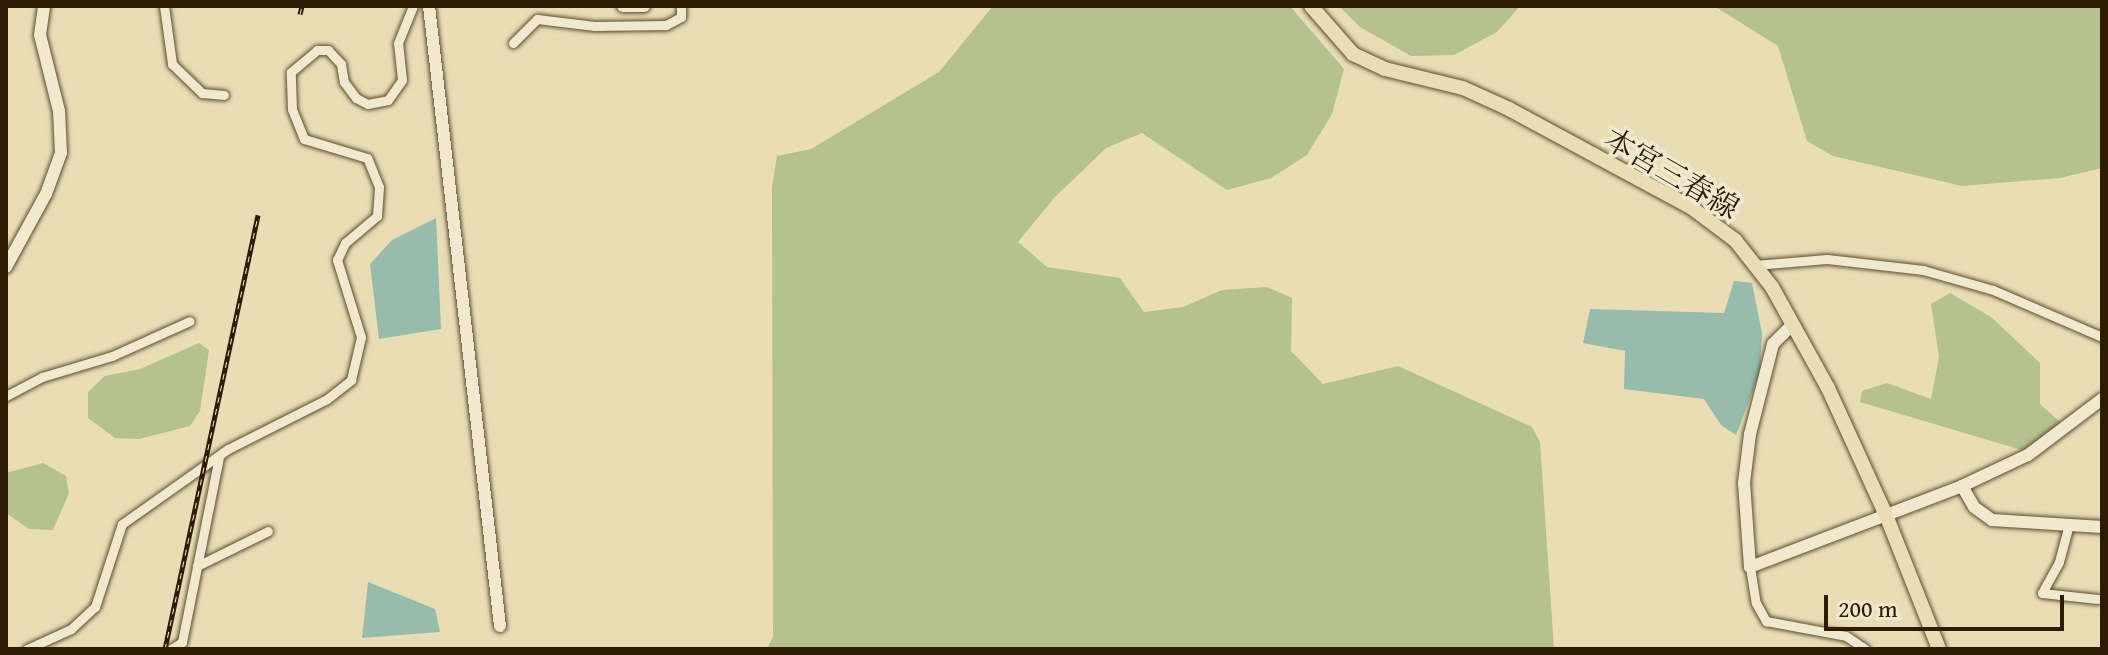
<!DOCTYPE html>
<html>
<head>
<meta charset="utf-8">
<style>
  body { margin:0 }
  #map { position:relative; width:2108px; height:655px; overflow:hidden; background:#e8ddb5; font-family:"Gentium Book Plus","Noto Serif JP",serif }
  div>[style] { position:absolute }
  .green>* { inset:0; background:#b5c18e }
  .water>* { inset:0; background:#97bcab }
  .roads { filter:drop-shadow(0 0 2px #5d4c30) drop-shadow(0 0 2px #5d4c30) }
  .street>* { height:9px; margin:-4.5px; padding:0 4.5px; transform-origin:4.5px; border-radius:4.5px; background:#f0e9cf }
  .secondary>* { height:12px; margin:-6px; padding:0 6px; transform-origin:6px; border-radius:6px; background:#f0e9cf }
  .primary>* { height:14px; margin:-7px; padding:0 7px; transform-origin:7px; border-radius:7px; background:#e8ddb5 }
  .rail>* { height:5px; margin-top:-2.5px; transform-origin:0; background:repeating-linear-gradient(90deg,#f0e9cf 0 6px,#2f1b03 0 12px); box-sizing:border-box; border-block:2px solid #2f1b03 }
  span { translate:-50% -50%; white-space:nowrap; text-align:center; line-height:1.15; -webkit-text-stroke:7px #f0e9cf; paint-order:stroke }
  .street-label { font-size:30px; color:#2f1b03 }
  .frame { position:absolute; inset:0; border:8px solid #2f1b03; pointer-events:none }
  .scale { position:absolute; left:1824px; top:595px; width:240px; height:36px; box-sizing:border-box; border:4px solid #2f1b03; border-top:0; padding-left:10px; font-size:24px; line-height:28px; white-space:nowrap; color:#2f1b03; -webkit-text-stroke:6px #f0e9cf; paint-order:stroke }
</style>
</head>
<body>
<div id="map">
  <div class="green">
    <div style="clip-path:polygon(993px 6px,1290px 6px,1344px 69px,1332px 114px,1307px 155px,1271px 178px,1227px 190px,1142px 133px,1106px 148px,1054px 198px,1018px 242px,1047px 267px,1120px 278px,1144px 312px,1183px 307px,1222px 290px,1267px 287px,1292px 298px,1291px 351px,1323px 384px,1398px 366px,1532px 427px,1540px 442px,1554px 649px,767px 649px,773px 636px,772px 187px,777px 156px,811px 149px,939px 72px)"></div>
    <div style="clip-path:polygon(1339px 6px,1520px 6px,1497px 32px,1454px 55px,1411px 56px,1360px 27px)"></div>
    <div style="clip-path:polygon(1714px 6px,2102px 6px,2102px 168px,2060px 178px,1962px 186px,1833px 156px,1807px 141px,1778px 46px)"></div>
    <div style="clip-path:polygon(1950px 293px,1991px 317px,2040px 363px,2040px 404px,2061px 423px,2025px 451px,1860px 402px,1862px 391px,1887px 383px,1931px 399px,1939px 357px,1931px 304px)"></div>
    <div style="clip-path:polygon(199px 343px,209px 350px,200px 411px,190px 426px,139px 439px,115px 438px,88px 418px,88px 392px,105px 376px,140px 369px)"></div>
    <div style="clip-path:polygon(43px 463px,66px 476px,69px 493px,53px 530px,29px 529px,6px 513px,6px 473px)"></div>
  </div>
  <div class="water">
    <div style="clip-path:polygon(436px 218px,441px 329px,379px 339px,370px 264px,392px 240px)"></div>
    <div style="clip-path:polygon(1734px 281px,1752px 283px,1762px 333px,1760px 372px,1736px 435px,1721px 425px,1704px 399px,1624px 389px,1625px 351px,1583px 343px,1590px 309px,1724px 313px)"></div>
    <div style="clip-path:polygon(368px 582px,435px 609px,440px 632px,362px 638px)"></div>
  </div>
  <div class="roads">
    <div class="street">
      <div style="left:164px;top:6px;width:59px;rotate:82.1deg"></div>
      <div style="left:172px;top:64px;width:42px;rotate:44deg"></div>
      <div style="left:202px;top:93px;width:22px;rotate:5deg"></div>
      <div style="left:513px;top:43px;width:34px;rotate:-45deg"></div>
      <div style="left:537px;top:19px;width:58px;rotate:6.9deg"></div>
      <div style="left:595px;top:26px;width:71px;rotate:-0.8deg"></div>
      <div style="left:666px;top:25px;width:17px;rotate:-28deg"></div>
      <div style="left:681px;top:17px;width:11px;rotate:-90deg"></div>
      <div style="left:1755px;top:265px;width:72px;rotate:-4.8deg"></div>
      <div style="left:1827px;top:259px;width:97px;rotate:6.5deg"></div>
      <div style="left:1923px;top:270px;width:73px;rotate:15.9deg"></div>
      <div style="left:1993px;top:290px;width:119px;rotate:23.3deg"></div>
      <div style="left:6px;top:396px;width:41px;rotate:-27.8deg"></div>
      <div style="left:42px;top:377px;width:73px;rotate:-16.7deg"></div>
      <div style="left:112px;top:356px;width:85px;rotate:-24.2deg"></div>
      <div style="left:2068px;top:528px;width:35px;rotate:105deg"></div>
      <div style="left:2059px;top:562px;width:35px;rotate:119deg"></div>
      <div style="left:2042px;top:593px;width:56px;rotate:6.1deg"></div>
      <div style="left:197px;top:566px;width:79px;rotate:-26.2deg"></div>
      <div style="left:1750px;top:567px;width:36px;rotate:81deg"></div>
      <div style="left:1756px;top:603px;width:21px;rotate:61deg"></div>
      <div style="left:1766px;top:621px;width:81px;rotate:10.6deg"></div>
      <div style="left:1846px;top:636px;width:23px;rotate:34deg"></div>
      <div style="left:27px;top:649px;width:48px;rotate:-24.4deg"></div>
      <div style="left:71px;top:629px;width:33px;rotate:-43deg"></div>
      <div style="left:95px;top:607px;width:87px;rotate:-72deg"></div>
      <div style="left:122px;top:524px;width:130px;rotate:-35.3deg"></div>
      <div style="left:228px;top:449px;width:111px;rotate:-26.8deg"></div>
      <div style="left:327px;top:399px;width:31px;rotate:-38deg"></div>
      <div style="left:351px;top:380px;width:44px;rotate:-76.9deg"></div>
      <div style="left:361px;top:337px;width:81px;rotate:-107.3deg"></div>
      <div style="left:337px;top:260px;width:19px;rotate:-65deg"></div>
      <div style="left:345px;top:243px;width:42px;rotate:-40.2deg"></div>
      <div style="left:377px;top:216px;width:29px;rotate:-86deg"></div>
      <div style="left:379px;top:187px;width:31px;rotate:-112deg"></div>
      <div style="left:367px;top:158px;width:66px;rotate:-163.2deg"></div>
      <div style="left:304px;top:139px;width:32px;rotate:-112deg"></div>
      <div style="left:292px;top:109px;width:37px;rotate:-92deg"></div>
      <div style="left:291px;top:72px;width:34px;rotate:-40deg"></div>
      <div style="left:317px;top:50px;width:11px"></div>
      <div style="left:328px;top:50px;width:19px;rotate:47deg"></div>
      <div style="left:341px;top:64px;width:18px;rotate:81deg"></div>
      <div style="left:344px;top:82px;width:20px;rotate:53deg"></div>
      <div style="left:356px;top:98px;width:13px;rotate:27deg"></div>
      <div style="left:368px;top:104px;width:20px;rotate:-11deg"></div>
      <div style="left:388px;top:100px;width:24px;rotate:-55deg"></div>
      <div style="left:402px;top:80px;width:37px;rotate:-96deg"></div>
      <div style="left:398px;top:43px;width:40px;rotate:-68deg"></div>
      <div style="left:171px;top:649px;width:13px;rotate:-32deg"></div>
      <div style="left:182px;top:642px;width:189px;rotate:-78.7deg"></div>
    </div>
    <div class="secondary">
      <div style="left:429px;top:6px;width:624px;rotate:83.47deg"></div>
      <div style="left:623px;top:6px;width:21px"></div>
      <div style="left:6px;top:267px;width:83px;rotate:-61.3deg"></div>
      <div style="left:46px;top:194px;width:44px;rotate:-69.9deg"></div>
      <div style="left:61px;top:153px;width:42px;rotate:-92.7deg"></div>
      <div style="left:59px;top:111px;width:78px;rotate:-104deg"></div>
      <div style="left:40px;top:35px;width:29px;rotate:-82deg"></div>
      <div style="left:1793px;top:324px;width:28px;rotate:135deg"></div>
      <div style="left:1773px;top:344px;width:93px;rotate:104.3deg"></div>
      <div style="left:1750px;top:434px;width:49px;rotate:97deg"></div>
      <div style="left:1744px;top:483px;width:84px;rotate:85.9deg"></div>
      <div style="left:1750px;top:567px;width:227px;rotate:-20.9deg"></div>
      <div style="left:1962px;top:486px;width:24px;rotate:60deg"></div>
      <div style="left:1974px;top:507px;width:22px;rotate:36deg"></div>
      <div style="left:1992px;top:520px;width:110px;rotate:3.6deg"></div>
      <div style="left:1962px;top:486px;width:73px;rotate:-25.2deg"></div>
      <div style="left:2028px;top:455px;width:93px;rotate:-37.1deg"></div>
    </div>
    <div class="primary">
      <div style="left:1311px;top:6px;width:64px;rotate:48.8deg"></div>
      <div style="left:1353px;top:54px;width:35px;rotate:25deg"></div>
      <div style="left:1385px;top:69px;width:80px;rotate:13.7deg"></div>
      <div style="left:1463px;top:88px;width:51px;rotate:24.5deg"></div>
      <div style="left:1509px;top:109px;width:208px;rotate:28.4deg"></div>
      <div style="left:1692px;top:208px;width:54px;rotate:36.7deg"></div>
      <div style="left:1735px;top:240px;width:60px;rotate:51.8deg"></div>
      <div style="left:1772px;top:287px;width:115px;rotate:61deg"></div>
      <div style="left:1828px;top:388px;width:140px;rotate:65.5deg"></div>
      <div style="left:1886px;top:515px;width:144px;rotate:68.4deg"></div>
    </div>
  </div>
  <div class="rail">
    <div style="left:300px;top:14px;width:8px;rotate:-76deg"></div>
    <div style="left:165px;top:649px;width:444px;rotate:-77.9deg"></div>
  </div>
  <div class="street-label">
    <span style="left:1672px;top:173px;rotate:30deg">本宮三春線</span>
  </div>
  <div class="frame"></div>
  <div class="scale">200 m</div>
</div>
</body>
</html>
